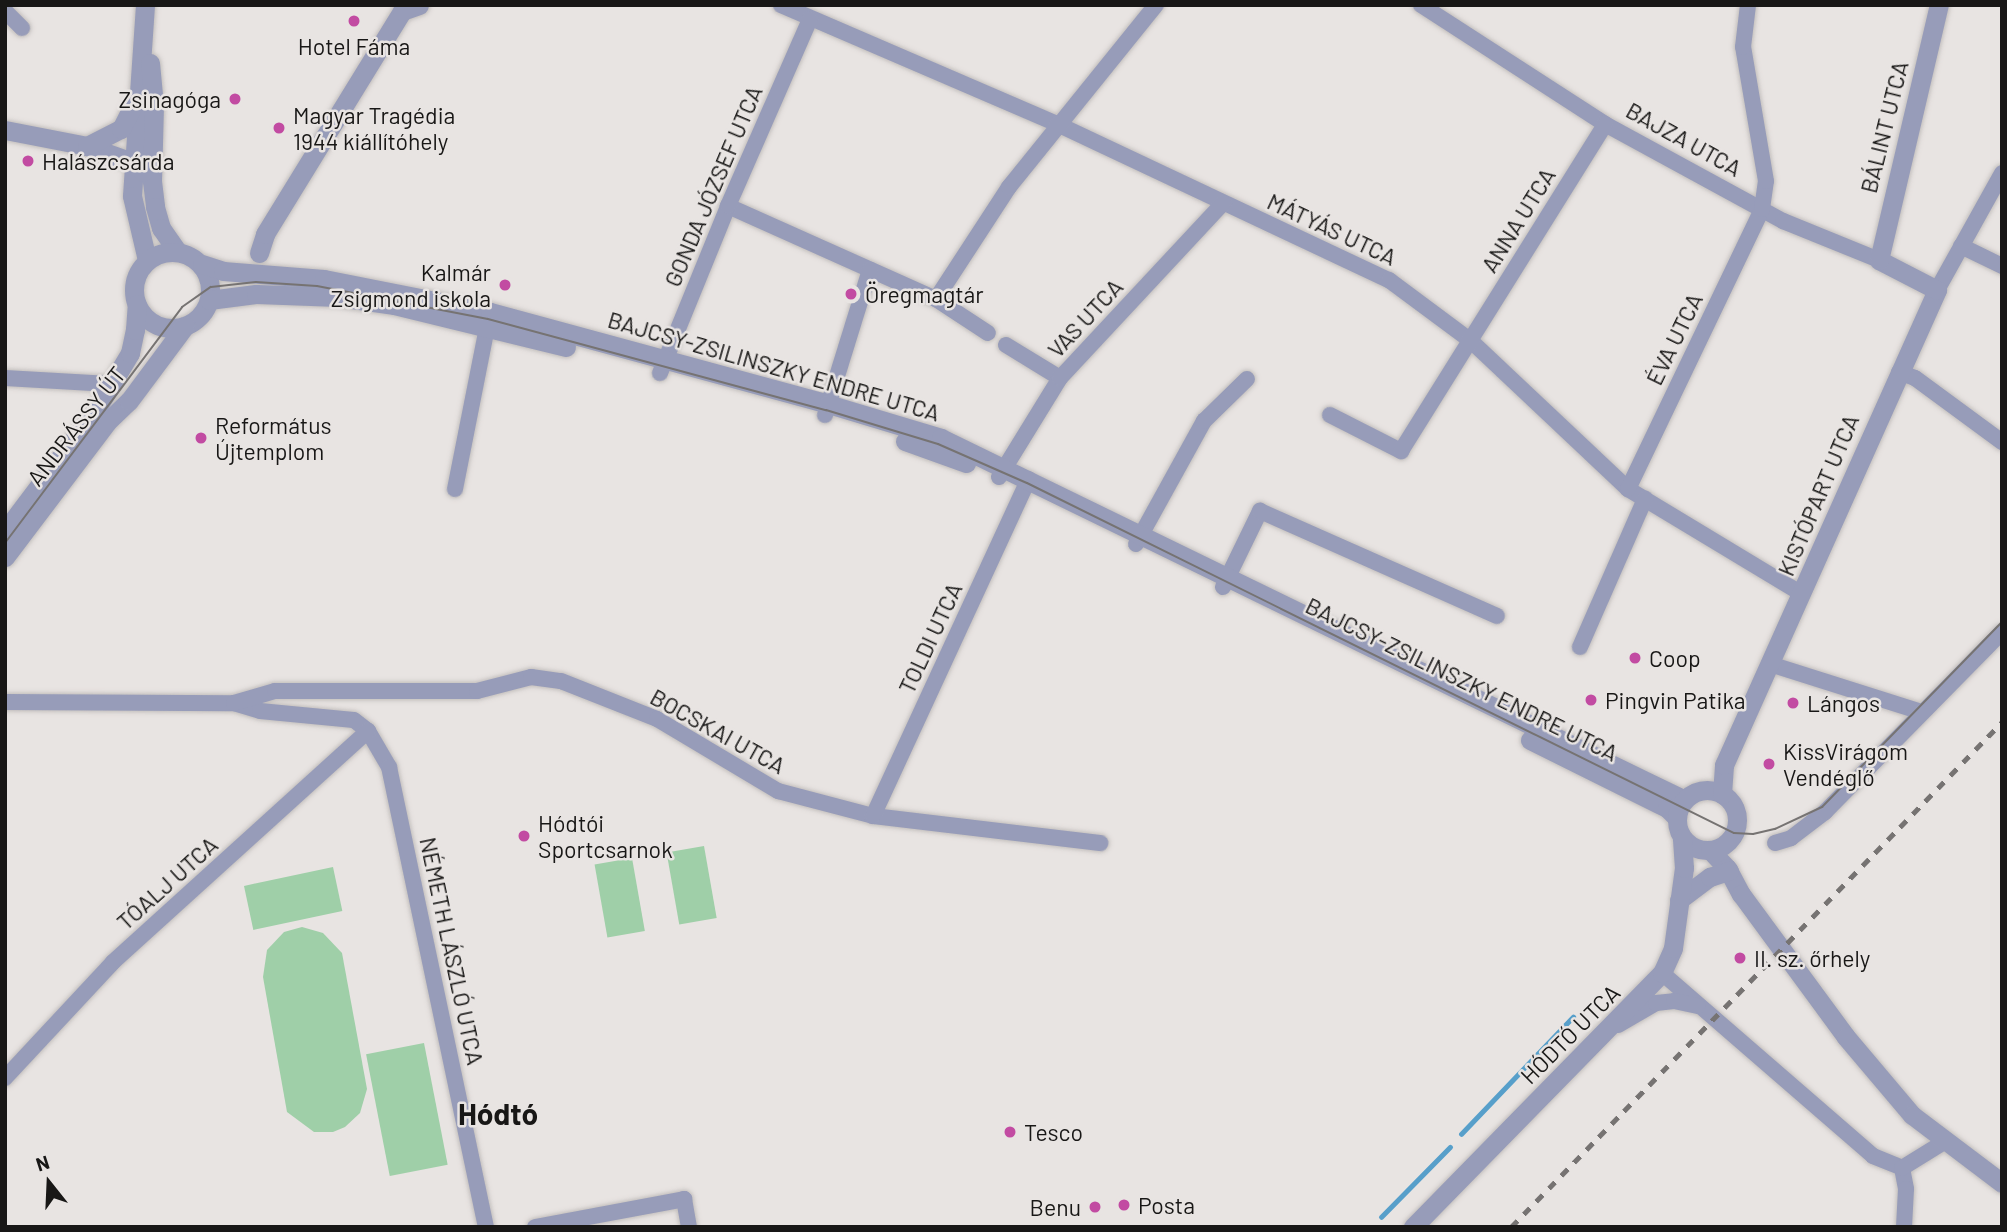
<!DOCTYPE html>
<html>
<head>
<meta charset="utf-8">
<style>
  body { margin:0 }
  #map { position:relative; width:2007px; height:1232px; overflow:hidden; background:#e8e4e2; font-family:Barlow,sans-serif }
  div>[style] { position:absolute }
  .green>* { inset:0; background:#9fcfa8; transform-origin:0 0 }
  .stream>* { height:4.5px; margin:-2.25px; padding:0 2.25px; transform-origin:2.25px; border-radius:2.25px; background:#579fca }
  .roads { filter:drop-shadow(0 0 2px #c3bfbd) drop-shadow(0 0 2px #c3bfbd) }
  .minor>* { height:16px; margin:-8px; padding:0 8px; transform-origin:8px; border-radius:8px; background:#979cb9 }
  .tertiary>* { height:19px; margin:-9.5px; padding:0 9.5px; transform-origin:9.5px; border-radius:9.5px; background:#979cb9 }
  .tertiary>.ring { margin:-9.5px; padding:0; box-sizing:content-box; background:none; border:19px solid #979cb9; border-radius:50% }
  .tram>* { height:2px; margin:-1px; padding:0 1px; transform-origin:1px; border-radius:1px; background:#767372 }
  .rail>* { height:4.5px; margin-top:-2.25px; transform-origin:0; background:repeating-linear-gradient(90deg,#767372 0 9px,transparent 0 18px) }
  .dots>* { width:19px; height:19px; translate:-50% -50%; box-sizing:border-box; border:4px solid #e8e4e2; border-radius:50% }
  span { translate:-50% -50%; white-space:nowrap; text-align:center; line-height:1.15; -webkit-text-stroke:5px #e8e4e2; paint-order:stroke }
  .poi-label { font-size:23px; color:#181716 }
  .right { translate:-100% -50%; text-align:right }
  .left { translate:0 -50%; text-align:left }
  .street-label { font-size:23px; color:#181716 }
  .district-label { font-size:30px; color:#181716; font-weight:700 }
  .frame { position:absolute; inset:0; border:7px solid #181716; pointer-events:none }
  .north { position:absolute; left:14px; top:1148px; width:70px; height:70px; -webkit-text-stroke:5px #e8e4e2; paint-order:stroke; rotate:342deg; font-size:19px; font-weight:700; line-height:28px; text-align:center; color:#181716 }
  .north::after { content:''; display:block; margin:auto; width:24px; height:32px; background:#181716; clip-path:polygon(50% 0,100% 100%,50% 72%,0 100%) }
</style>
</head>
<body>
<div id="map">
  <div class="green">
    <div style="left:704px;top:846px;width:73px;height:38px;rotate:80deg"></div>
    <div style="left:632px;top:858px;width:74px;height:38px;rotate:80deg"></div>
    <div style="left:333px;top:867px;width:45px;height:91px;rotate:78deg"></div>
    <div style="clip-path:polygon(302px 927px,323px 933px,342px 953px,367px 1089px,360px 1113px,345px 1127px,333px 1132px,314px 1132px,287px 1112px,263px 977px,267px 950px,284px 932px)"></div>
    <div style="left:424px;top:1043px;width:124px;height:59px;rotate:79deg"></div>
  </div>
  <div class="stream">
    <div style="left:1461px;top:1134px;width:162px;rotate:-46.3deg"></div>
    <div style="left:1381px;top:1217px;width:98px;rotate:-45.4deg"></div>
  </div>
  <div class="roads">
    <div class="minor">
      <div style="left:781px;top:5px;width:301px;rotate:23.3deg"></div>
      <div style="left:1057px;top:124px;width:367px;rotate:25.2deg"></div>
      <div style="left:1389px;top:280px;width:102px;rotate:36.6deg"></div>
      <div style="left:1471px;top:341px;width:216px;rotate:43.3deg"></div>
      <div style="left:1628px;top:489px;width:203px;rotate:31.1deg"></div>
      <div style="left:1421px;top:5px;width:219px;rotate:32.9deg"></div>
      <div style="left:1605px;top:124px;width:203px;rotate:28.6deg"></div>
      <div style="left:1783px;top:221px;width:104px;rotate:22.1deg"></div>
      <div style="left:5px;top:11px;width:24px;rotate:45deg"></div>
      <div style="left:728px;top:206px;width:228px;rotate:24.1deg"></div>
      <div style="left:936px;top:299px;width:62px;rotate:33.2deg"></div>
      <div style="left:1961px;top:246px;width:46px;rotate:26deg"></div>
      <div style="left:1937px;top:290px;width:134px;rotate:-60.9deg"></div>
      <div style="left:936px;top:299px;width:134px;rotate:-56.9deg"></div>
      <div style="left:1009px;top:187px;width:234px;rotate:-51.1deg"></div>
      <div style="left:1006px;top:345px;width:63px;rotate:31.4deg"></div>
      <div style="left:1899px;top:372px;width:17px;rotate:21deg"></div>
      <div style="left:1915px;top:378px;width:108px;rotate:36.3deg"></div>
      <div style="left:660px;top:373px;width:180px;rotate:-67.8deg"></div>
      <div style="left:728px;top:206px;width:204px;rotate:-66.3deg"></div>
      <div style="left:5px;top:378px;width:105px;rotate:3.3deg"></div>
      <div style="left:825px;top:415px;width:152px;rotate:-72.8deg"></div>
      <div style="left:1330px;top:415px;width:80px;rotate:26.9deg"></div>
      <div style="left:1401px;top:451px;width:385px;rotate:-58deg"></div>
      <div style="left:999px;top:477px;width:116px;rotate:-58.4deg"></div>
      <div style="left:1060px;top:378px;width:239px;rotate:-47deg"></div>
      <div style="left:455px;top:489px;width:174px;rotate:-78.8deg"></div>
      <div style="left:1628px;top:489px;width:310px;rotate:-64.4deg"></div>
      <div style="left:1762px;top:209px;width:28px;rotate:-82deg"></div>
      <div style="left:1766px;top:181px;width:136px;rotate:-99.7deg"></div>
      <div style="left:1743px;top:47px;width:42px;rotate:-83.2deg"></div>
      <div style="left:1136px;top:544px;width:141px;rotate:-61.1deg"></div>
      <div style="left:1204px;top:421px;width:60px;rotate:-44.3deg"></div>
      <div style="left:1223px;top:587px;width:85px;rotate:-64deg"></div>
      <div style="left:1260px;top:511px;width:259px;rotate:23.9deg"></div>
      <div style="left:1580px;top:647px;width:162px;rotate:-66.3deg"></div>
      <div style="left:1770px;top:664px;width:158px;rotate:17.6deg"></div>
      <div style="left:5px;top:702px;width:229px;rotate:0.3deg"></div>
      <div style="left:234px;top:703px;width:27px;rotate:17deg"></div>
      <div style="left:260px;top:711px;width:94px;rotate:5.5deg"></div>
      <div style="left:354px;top:720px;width:18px;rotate:38deg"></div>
      <div style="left:368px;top:731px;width:42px;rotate:59.7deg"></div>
      <div style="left:389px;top:767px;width:470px;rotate:78.1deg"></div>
      <div style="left:234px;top:703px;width:43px;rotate:-16.3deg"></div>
      <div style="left:275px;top:691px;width:202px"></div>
      <div style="left:477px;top:691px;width:56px;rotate:-14.5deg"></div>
      <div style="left:531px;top:677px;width:30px;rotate:8deg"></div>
      <div style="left:561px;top:681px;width:103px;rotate:21.6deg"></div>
      <div style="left:657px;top:719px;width:141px;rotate:30.8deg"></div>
      <div style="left:778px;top:791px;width:98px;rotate:14.7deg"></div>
      <div style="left:873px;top:816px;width:229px;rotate:6.8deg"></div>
      <div style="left:873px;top:816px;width:371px;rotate:-65.2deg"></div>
      <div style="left:1775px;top:843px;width:17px;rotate:-17deg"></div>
      <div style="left:1791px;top:838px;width:43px;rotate:-37.4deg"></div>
      <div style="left:1825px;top:812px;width:252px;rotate:-45.5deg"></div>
      <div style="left:1662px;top:973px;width:279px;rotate:40.9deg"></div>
      <div style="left:1873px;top:1156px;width:31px;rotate:22deg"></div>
      <div style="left:1618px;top:1025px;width:44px;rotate:-30.1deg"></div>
      <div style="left:1656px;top:1003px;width:18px;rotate:-6deg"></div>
      <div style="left:1674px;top:1001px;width:24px;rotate:12deg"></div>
      <div style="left:5px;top:1078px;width:158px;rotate:-47deg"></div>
      <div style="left:113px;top:962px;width:344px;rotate:-42.2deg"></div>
      <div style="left:1902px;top:1168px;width:21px;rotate:79deg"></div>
      <div style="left:1906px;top:1189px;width:38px;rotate:93deg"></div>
      <div style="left:1902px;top:1168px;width:49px;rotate:-31.8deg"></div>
      <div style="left:535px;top:1227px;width:152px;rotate:-10.6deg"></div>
      <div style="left:684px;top:1199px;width:28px;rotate:80deg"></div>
    </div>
    <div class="tertiary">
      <div style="left:145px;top:5px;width:191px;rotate:93.9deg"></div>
      <div style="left:132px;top:196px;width:66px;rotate:76.8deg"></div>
      <div style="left:150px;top:63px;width:42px;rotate:84.6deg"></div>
      <div style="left:154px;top:105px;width:76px;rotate:91.5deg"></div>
      <div style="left:152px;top:181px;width:26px;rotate:83deg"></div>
      <div style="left:155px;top:207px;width:22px;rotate:74deg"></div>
      <div style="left:161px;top:228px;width:28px;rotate:55deg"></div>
      <div style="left:5px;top:130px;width:84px;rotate:11deg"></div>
      <div style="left:87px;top:146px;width:51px;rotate:19.5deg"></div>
      <div style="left:135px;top:163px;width:12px;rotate:48deg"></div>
      <div style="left:87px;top:146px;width:38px;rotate:-27deg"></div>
      <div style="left:121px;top:129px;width:30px;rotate:-63deg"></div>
      <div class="ring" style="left:134px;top:252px;width:57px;height:57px"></div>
      <div style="left:259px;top:253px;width:20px;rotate:-72deg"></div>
      <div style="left:265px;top:234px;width:262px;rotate:-58.4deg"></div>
      <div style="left:402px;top:11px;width:18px;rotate:-19deg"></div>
      <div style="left:202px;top:264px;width:22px;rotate:18deg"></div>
      <div style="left:223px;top:271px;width:101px;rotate:4.5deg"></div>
      <div style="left:324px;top:279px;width:169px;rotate:11.2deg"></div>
      <div style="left:490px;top:312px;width:350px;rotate:15.2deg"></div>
      <div style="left:828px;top:404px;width:118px;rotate:16.7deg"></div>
      <div style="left:941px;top:438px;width:827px;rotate:25.95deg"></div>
      <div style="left:209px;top:300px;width:47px;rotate:-7.3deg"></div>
      <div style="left:256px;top:294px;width:82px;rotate:2.1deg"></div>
      <div style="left:338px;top:297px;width:57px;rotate:8.1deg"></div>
      <div style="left:394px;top:305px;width:177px;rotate:13.7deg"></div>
      <div style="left:905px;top:441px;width:65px;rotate:19.8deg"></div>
      <div style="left:5px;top:531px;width:148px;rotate:-53deg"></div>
      <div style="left:94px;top:413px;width:70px;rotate:-59deg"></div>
      <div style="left:130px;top:353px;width:24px;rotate:-78deg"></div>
      <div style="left:135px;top:330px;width:26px;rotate:-86deg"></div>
      <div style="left:5px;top:557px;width:169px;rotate:-52.9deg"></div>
      <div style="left:107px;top:422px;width:30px;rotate:-44deg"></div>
      <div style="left:129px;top:401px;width:94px;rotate:-53.3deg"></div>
      <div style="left:1530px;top:740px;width:153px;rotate:26.4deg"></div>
      <div style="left:1667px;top:808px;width:14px;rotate:45deg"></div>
      <div class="ring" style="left:1677px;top:790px;width:41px;height:41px"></div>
      <div style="left:1722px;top:794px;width:29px;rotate:-86deg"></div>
      <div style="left:1724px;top:765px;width:521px;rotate:-65.85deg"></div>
      <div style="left:1937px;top:290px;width:65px;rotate:-152.7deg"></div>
      <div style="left:1879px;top:260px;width:262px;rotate:-76.8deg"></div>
      <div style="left:1710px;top:850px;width:25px;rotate:47deg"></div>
      <div style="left:1727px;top:868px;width:30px;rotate:62deg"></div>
      <div style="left:1741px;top:894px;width:177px;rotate:53.7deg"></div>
      <div style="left:1846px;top:1037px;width:102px;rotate:49.8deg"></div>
      <div style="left:1912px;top:1115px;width:113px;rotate:37.1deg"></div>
      <div style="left:1679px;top:900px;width:39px;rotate:-37deg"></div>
      <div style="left:1710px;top:877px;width:20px;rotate:-18deg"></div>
      <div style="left:1413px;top:1227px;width:356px;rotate:-45.6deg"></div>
      <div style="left:1662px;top:973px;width:27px;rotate:-66deg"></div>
      <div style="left:1673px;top:948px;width:81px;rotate:-82.2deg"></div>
      <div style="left:1684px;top:868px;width:30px;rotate:-94deg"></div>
    </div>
  </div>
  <div class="tram">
    <div style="left:5px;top:543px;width:295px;rotate:-53.1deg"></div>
    <div style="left:182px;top:307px;width:35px;rotate:-35deg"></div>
    <div style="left:211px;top:287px;width:45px;rotate:-6.3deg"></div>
    <div style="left:256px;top:282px;width:61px;rotate:3.8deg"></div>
    <div style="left:317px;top:286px;width:174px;rotate:10.9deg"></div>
    <div style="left:488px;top:319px;width:350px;rotate:15.1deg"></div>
    <div style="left:826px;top:410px;width:117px;rotate:16.9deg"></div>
    <div style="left:938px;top:444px;width:97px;rotate:23.7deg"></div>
    <div style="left:1027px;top:483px;width:789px;rotate:26.34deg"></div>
    <div style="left:1734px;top:833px;width:19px;rotate:3deg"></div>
    <div style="left:1753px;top:834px;width:23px;rotate:-13deg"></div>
    <div style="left:1775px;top:829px;width:52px;rotate:-25.1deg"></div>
    <div style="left:1822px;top:807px;width:258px;rotate:-45.8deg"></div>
  </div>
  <div class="rail">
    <div style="left:1511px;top:1227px;width:704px;rotate:-45.81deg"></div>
  </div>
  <div class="dots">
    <div style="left:354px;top:21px;background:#c24ba2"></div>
    <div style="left:235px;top:99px;background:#c24ba2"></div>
    <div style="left:279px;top:128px;background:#c24ba2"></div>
    <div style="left:28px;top:161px;background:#c24ba2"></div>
    <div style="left:505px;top:285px;background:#c24ba2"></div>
    <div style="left:851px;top:294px;background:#c24ba2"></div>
    <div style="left:201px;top:438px;background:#c24ba2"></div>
    <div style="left:1635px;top:658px;background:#c24ba2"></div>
    <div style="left:1591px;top:700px;background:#c24ba2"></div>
    <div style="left:1793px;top:703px;background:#c24ba2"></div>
    <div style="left:1769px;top:764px;background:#c24ba2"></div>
    <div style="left:524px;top:836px;background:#c24ba2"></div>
    <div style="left:1740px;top:958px;background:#c24ba2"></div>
    <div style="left:1010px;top:1132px;background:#c24ba2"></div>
    <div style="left:1124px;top:1205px;background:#c24ba2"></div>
    <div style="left:1095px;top:1207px;background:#c24ba2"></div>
  </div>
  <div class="poi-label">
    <span style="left:354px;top:46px">Hotel Fáma</span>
    <span class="right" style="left:221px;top:99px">Zsinagóga</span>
    <span class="left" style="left:293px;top:128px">Magyar Tragédia<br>1944 kiállítóhely</span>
    <span class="left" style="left:42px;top:161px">Halászcsárda</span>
    <span class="right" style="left:491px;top:285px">Kalmár<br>Zsigmond iskola</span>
    <span class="left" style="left:865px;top:294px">Öregmagtár</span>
    <span class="left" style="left:215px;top:438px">Református<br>Újtemplom</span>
    <span class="left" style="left:1649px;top:658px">Coop</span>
    <span class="left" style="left:1605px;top:700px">Pingvin Patika</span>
    <span class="left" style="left:1807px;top:703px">Lángos</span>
    <span class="left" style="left:1783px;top:764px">KissVirágom<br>Vendéglő</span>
    <span class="left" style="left:538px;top:836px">Hódtói<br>Sportcsarnok</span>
    <span class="left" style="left:1754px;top:958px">II. sz. őrhely</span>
    <span class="left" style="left:1024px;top:1132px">Tesco</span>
    <span class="left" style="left:1138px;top:1205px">Posta</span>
    <span class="right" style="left:1081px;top:1207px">Benu</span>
  </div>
  <div class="street-label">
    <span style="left:1884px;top:127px;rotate:-76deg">BÁLINT UTCA</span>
    <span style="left:1684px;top:139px;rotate:29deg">BAJZA UTCA</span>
    <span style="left:713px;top:186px;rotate:-67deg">GONDA JÓZSEF UTCA</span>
    <span style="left:1518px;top:220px;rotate:-58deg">ANNA UTCA</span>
    <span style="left:1332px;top:229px;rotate:25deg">MÁTYÁS UTCA</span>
    <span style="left:1085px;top:318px;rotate:-47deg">VAS UTCA</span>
    <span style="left:1674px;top:339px;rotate:-64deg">ÉVA UTCA</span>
    <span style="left:774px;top:366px;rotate:16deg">BAJCSY-ZSILINSZKY ENDRE UTCA</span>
    <span style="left:76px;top:426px;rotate:-52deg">ANDRÁSSY ÚT</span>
    <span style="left:1818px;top:495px;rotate:-67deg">KISTÓPART UTCA</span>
    <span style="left:930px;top:638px;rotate:-65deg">TOLDI UTCA</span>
    <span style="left:1462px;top:679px;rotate:26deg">BAJCSY-ZSILINSZKY ENDRE UTCA</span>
    <span style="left:718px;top:731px;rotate:29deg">BOCSKAI UTCA</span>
    <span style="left:167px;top:883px;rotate:-42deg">TÓALJ UTCA</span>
    <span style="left:452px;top:951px;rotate:78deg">NÉMETH LÁSZLÓ UTCA</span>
    <span style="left:1570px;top:1034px;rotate:-45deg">HÓDTÓ UTCA</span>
  </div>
  <div class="district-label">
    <span style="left:498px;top:1113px">Hódtó</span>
  </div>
  <div class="frame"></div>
  <div class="north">N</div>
</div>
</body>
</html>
